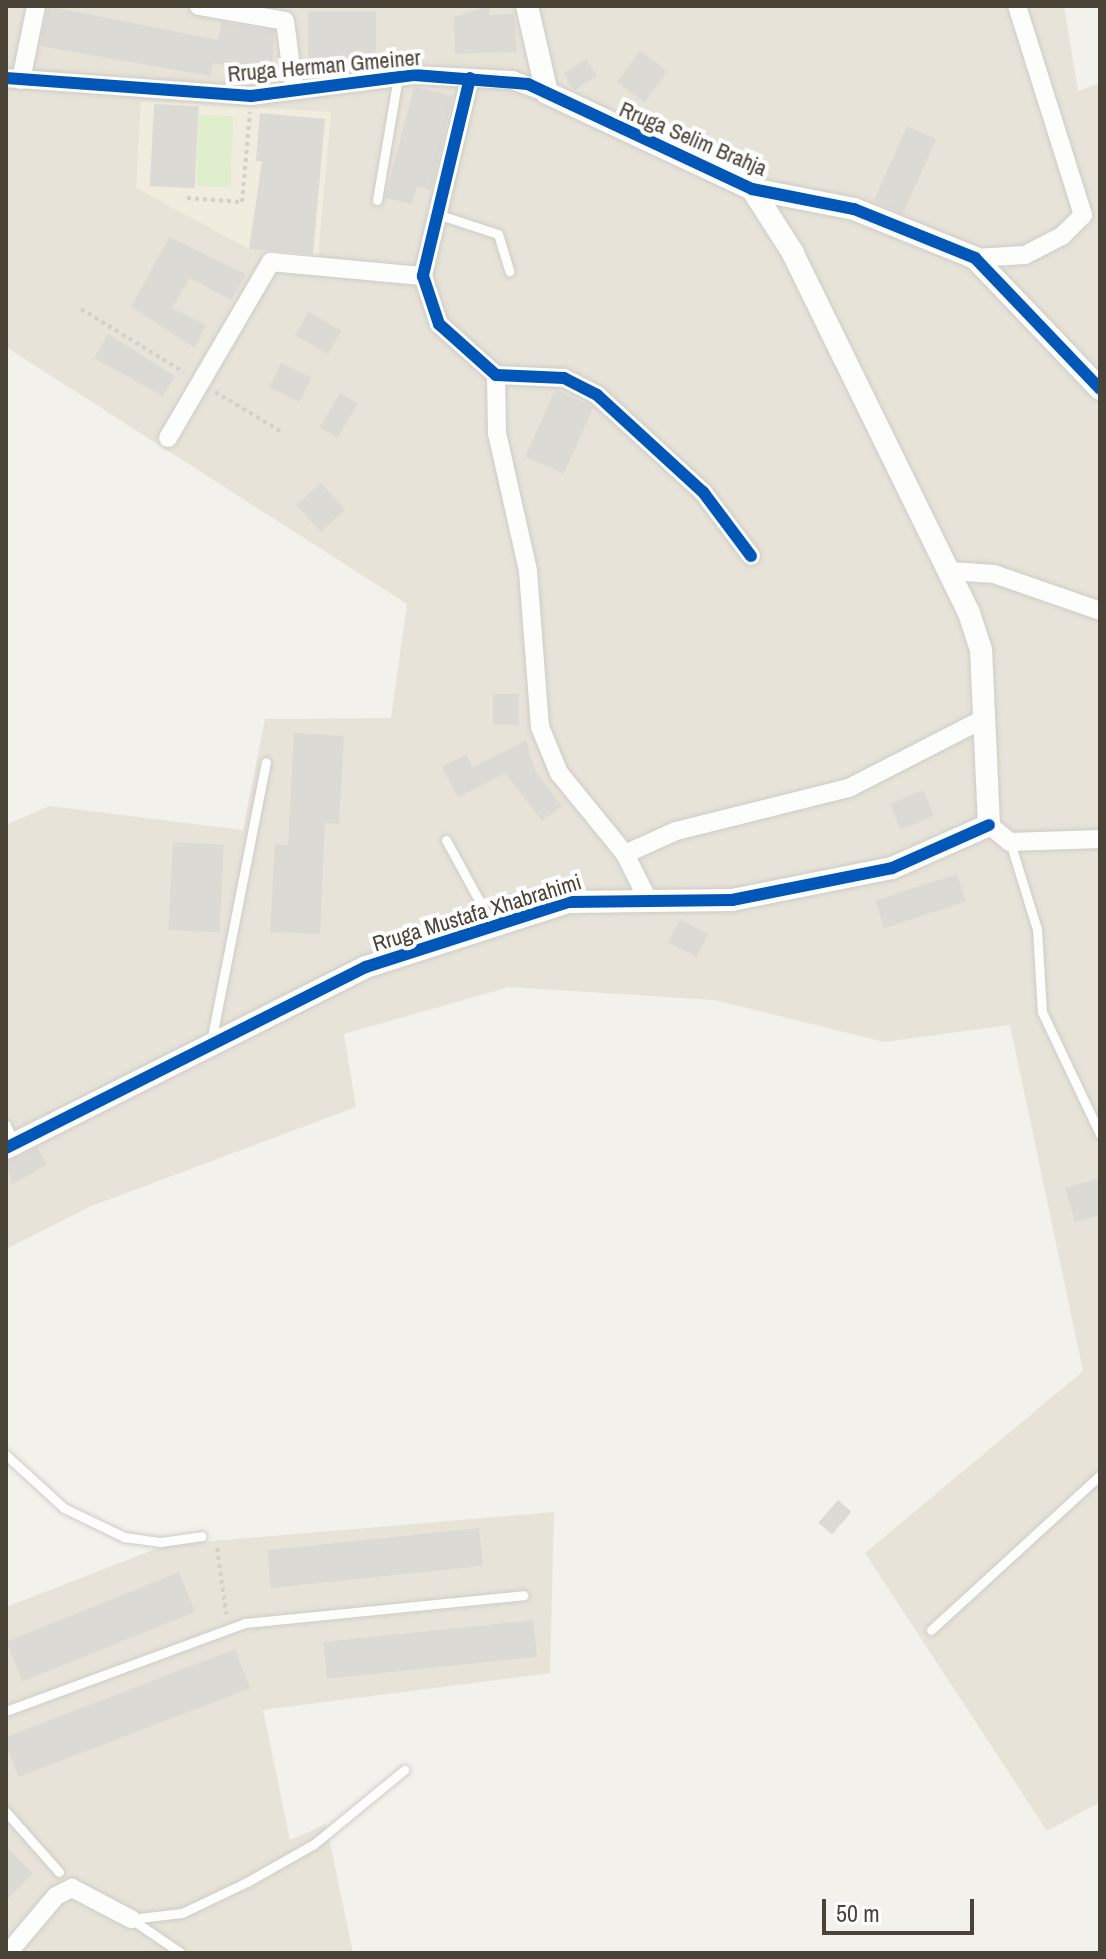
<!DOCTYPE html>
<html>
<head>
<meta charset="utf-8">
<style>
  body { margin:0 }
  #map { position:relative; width:1106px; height:1959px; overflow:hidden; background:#f2f1ec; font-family:"Archivo Narrow",sans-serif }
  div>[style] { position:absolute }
  .residential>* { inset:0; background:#e7e3d9 }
  .education>* { inset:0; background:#f0ecde }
  .green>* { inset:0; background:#dfeecc; transform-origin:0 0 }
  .building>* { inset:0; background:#dcdad4; transform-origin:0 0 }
  .path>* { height:4px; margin-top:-2px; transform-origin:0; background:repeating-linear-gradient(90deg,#d2d1ca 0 4px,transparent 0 8px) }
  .roads { filter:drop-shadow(0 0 2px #ceccc6) drop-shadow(0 0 2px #ceccc6) }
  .service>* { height:9px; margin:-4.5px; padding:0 4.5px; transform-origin:4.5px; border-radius:4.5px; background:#fdfdfc }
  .minor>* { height:18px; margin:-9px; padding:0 9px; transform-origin:9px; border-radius:9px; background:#fdfdfc }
  .tertiary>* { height:22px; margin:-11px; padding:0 11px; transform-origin:11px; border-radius:11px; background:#fdfdfc }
  .cycleway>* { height:12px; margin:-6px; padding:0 6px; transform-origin:6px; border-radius:6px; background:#0057b8 }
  span { translate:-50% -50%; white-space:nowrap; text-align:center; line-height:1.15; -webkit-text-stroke:8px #fff; paint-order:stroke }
  .street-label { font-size:22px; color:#4a4337 }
  .frame { position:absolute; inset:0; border:8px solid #4a4337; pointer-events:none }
  .scale { position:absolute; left:822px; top:1899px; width:152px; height:36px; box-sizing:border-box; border:4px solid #4a4337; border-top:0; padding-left:10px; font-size:24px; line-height:28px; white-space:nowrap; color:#4a4337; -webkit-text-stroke:6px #fff; paint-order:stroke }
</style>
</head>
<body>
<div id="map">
  <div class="residential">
    <div style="clip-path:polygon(6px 6px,1064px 6px,1078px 91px,1100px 83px,1100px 1802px,1047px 1831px,865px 1553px,1083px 1371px,1010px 1025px,884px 1042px,714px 1000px,509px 987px,344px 1034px,356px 1107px,89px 1207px,6px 1249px,6px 825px,49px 806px,243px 830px,265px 719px,391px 718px,407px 604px,6px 347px)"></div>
    <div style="clip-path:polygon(554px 1512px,550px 1673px,263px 1710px,290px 1840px,326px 1824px,353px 1953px,6px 1953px,6px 1607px,166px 1545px)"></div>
  </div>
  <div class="education">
    <div style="clip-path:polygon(141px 101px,331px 112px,318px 259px,249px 249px,136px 188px)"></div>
  </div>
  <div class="green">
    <div style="left:199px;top:115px;width:34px;height:71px;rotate:2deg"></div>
  </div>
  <div class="building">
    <div style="clip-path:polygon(48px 6px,218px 40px,222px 22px,274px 31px,272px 75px,213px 63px,210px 76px,40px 46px)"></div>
    <div style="clip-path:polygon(489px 6px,489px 15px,514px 14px,517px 52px,455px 54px,454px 17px)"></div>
    <div style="left:308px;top:11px;width:68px;height:52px"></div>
    <div style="left:640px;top:51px;width:34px;height:39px;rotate:36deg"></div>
    <div style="left:586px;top:59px;width:20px;height:27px;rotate:57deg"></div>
    <div style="clip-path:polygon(414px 87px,453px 96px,431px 190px,417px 186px,412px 204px,385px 198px)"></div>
    <div style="left:154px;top:104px;width:45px;height:82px;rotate:3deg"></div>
    <div style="clip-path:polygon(260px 113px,325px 119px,313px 254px,249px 249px,262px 161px,256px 161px)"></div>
    <div style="left:907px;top:126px;width:32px;height:82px;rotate:24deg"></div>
    <div style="clip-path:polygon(169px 237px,246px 274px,231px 300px,190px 278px,172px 308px,206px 325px,195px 348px,131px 307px)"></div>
    <div style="left:308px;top:312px;width:38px;height:27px;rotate:29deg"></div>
    <div style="clip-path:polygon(108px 334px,175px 376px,163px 396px,94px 358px)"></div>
    <div style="left:281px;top:363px;width:34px;height:27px;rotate:26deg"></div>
    <div style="left:555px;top:390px;width:42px;height:73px;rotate:24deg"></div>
    <div style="left:340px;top:393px;width:21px;height:40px;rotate:31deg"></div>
    <div style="left:321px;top:483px;width:36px;height:33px;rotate:48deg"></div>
    <div style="left:493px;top:694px;width:26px;height:31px"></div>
    <div style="clip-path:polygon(294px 733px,344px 736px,339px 824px,325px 823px,320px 934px,270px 932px,275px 844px,288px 845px)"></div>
    <div style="clip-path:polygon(526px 740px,535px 770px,562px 806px,542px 821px,505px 773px,458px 798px,442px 767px,466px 754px,473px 767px)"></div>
    <div style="left:923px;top:790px;width:28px;height:36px;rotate:67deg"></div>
    <div style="left:173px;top:842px;width:51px;height:88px;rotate:3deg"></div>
    <div style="left:957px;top:874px;width:29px;height:86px;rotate:72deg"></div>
    <div style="left:680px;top:919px;width:32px;height:26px;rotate:28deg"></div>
    <div style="clip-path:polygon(38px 1147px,47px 1165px,12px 1184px,6px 1162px)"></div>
    <div style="clip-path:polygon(1100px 1178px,1100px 1215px,1075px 1222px,1065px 1188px)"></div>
    <div style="left:838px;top:1500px;width:18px;height:30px;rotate:41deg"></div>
    <div style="left:479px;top:1528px;width:38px;height:213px;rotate:84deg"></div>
    <div style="left:179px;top:1572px;width:43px;height:186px;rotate:68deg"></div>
    <div style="left:533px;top:1620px;width:37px;height:211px;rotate:84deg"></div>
    <div style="left:235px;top:1649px;width:42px;height:248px;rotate:69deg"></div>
    <div style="clip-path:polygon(6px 1846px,33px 1874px,6px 1900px)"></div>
  </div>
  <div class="path">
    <div style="left:187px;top:198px;width:55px;rotate:4.2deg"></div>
    <div style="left:242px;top:202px;width:90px;rotate:-84.9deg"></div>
    <div style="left:81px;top:309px;width:121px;rotate:31.5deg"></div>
    <div style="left:215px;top:392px;width:78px;rotate:30.8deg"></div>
    <div style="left:217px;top:1548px;width:67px;rotate:82.2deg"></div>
  </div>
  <div class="roads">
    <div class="service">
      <div style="left:377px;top:200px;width:125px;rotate:-80.3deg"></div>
      <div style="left:437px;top:214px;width:64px;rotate:18.2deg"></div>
      <div style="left:498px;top:234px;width:39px;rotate:73deg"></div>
      <div style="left:446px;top:840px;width:98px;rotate:61.3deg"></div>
      <div style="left:1010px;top:842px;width:91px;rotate:72.8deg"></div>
      <div style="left:1037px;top:929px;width:83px;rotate:86.6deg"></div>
      <div style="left:1042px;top:1012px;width:135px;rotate:64.6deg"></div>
      <div style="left:211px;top:1042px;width:285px;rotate:-78.9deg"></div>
      <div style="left:6px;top:1125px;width:21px;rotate:67deg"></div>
      <div style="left:6px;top:1455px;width:79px;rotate:42.4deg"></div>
      <div style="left:64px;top:1508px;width:67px;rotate:25.8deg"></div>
      <div style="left:124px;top:1537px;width:37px;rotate:8deg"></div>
      <div style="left:161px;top:1542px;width:41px;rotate:-8.3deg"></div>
      <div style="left:931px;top:1630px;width:229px;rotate:-42.5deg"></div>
      <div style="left:6px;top:1711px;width:255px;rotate:-20.2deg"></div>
      <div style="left:245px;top:1623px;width:280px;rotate:-5.7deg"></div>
      <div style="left:6px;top:1812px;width:80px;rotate:48.5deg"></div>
      <div style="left:131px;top:1919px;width:51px;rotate:-6.7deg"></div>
      <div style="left:182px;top:1913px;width:72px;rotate:-25.5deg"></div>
      <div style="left:247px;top:1882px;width:77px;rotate:-29.6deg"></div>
      <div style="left:314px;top:1844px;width:117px;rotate:-39.4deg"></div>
      <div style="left:131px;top:1919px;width:60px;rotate:34.2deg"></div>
    </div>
    <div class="minor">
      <div style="left:199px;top:6px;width:87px;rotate:9.9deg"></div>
      <div style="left:285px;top:21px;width:69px;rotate:82.5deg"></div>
      <div style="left:6px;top:78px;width:246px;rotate:4.2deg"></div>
      <div style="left:251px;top:96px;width:164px;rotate:-7.3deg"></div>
      <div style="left:414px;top:75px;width:98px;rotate:2.9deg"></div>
      <div style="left:512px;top:80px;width:37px;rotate:20deg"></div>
      <div style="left:470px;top:78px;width:204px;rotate:103.4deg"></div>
      <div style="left:423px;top:276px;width:51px;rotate:71.6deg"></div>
      <div style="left:439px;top:324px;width:76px;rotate:41.8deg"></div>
      <div style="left:496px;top:375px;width:68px;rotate:2.5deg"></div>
      <div style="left:564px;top:378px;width:37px;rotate:27deg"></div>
      <div style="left:597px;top:395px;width:144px;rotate:42.5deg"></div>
      <div style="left:703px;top:492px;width:80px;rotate:53.1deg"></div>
      <div style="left:21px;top:80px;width:76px;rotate:-78.5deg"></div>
      <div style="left:975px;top:258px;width:50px;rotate:-3.4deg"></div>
      <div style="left:1025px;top:255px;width:42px;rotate:-27.2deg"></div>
      <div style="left:1062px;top:236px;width:30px;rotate:-45deg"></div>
      <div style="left:1083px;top:215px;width:219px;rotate:-107.5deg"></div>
      <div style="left:496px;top:375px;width:58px;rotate:89deg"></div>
      <div style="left:497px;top:433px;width:141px;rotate:77.3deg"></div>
      <div style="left:528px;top:571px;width:156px;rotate:85.6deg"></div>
      <div style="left:540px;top:727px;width:50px;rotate:67.6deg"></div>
      <div style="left:559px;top:773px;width:104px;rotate:50.8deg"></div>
      <div style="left:625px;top:854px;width:49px;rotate:63.4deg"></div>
      <div style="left:168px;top:438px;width:204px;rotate:-59.7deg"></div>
      <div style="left:271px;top:262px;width:153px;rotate:5.3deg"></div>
      <div style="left:950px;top:571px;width:44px;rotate:3.9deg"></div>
      <div style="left:994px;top:574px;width:112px;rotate:19.2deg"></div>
      <div style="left:989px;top:825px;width:27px;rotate:39deg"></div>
      <div style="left:1010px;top:842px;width:90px;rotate:-1.9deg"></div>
      <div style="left:625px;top:854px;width:56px;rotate:-24.3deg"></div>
      <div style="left:676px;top:831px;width:178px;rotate:-14deg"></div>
      <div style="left:849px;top:788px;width:153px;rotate:-27.2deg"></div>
      <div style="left:8px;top:1953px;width:75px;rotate:-49.9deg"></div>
      <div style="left:56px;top:1896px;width:18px;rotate:-27deg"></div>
      <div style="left:72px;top:1888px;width:67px;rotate:27.7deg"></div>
    </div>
    <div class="tertiary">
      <div style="left:527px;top:6px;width:89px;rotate:77.1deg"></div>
      <div style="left:547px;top:93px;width:226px;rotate:25.1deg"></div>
      <div style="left:752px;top:189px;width:104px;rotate:11.1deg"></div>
      <div style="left:854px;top:209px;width:131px;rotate:22deg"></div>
      <div style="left:975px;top:258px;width:181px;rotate:46.3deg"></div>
      <div style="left:6px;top:1148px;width:403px;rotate:-26.7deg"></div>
      <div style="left:366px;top:967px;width:213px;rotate:-17.8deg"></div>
      <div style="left:569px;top:902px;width:163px;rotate:-0.7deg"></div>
      <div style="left:732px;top:900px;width:163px;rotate:-11.3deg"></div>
      <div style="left:892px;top:868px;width:106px;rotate:-23.9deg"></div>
      <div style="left:989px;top:825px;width:175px;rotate:-92.6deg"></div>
      <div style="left:981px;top:650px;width:39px;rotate:-108deg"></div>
      <div style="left:969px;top:613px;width:401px;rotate:-116.1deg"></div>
      <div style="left:793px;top:253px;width:76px;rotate:-122.6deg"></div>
    </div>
  </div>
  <div class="cycleway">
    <div style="left:6px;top:78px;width:246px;rotate:4.2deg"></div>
    <div style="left:251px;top:96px;width:164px;rotate:-7.3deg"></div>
    <div style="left:414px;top:75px;width:114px;rotate:4.5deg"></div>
    <div style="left:528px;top:84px;width:247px;rotate:25.1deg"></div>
    <div style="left:752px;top:189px;width:104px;rotate:11.1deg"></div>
    <div style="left:854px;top:209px;width:131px;rotate:22deg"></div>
    <div style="left:975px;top:258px;width:181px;rotate:46.3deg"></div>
    <div style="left:470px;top:78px;width:204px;rotate:103.4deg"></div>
    <div style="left:423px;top:276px;width:51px;rotate:71.6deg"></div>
    <div style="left:439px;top:324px;width:76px;rotate:41.8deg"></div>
    <div style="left:496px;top:375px;width:68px;rotate:2.5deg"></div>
    <div style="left:564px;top:378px;width:37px;rotate:27deg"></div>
    <div style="left:597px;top:395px;width:144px;rotate:42.5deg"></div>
    <div style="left:703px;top:492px;width:80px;rotate:53.1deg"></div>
    <div style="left:6px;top:1148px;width:403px;rotate:-26.7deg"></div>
    <div style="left:366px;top:967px;width:213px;rotate:-17.8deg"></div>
    <div style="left:569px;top:902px;width:163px;rotate:-0.7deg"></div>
    <div style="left:732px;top:900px;width:163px;rotate:-11.3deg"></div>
    <div style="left:892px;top:868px;width:106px;rotate:-23.9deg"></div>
  </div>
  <div class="street-label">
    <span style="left:324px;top:66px;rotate:-5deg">Rruga Herman Gmeiner</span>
    <span style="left:693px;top:139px;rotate:23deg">Rruga Selim Brahja</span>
    <span style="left:477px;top:913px;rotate:-17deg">Rruga Mustafa Xhabrahimi</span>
  </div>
  <div class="frame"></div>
  <div class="scale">50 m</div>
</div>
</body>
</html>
